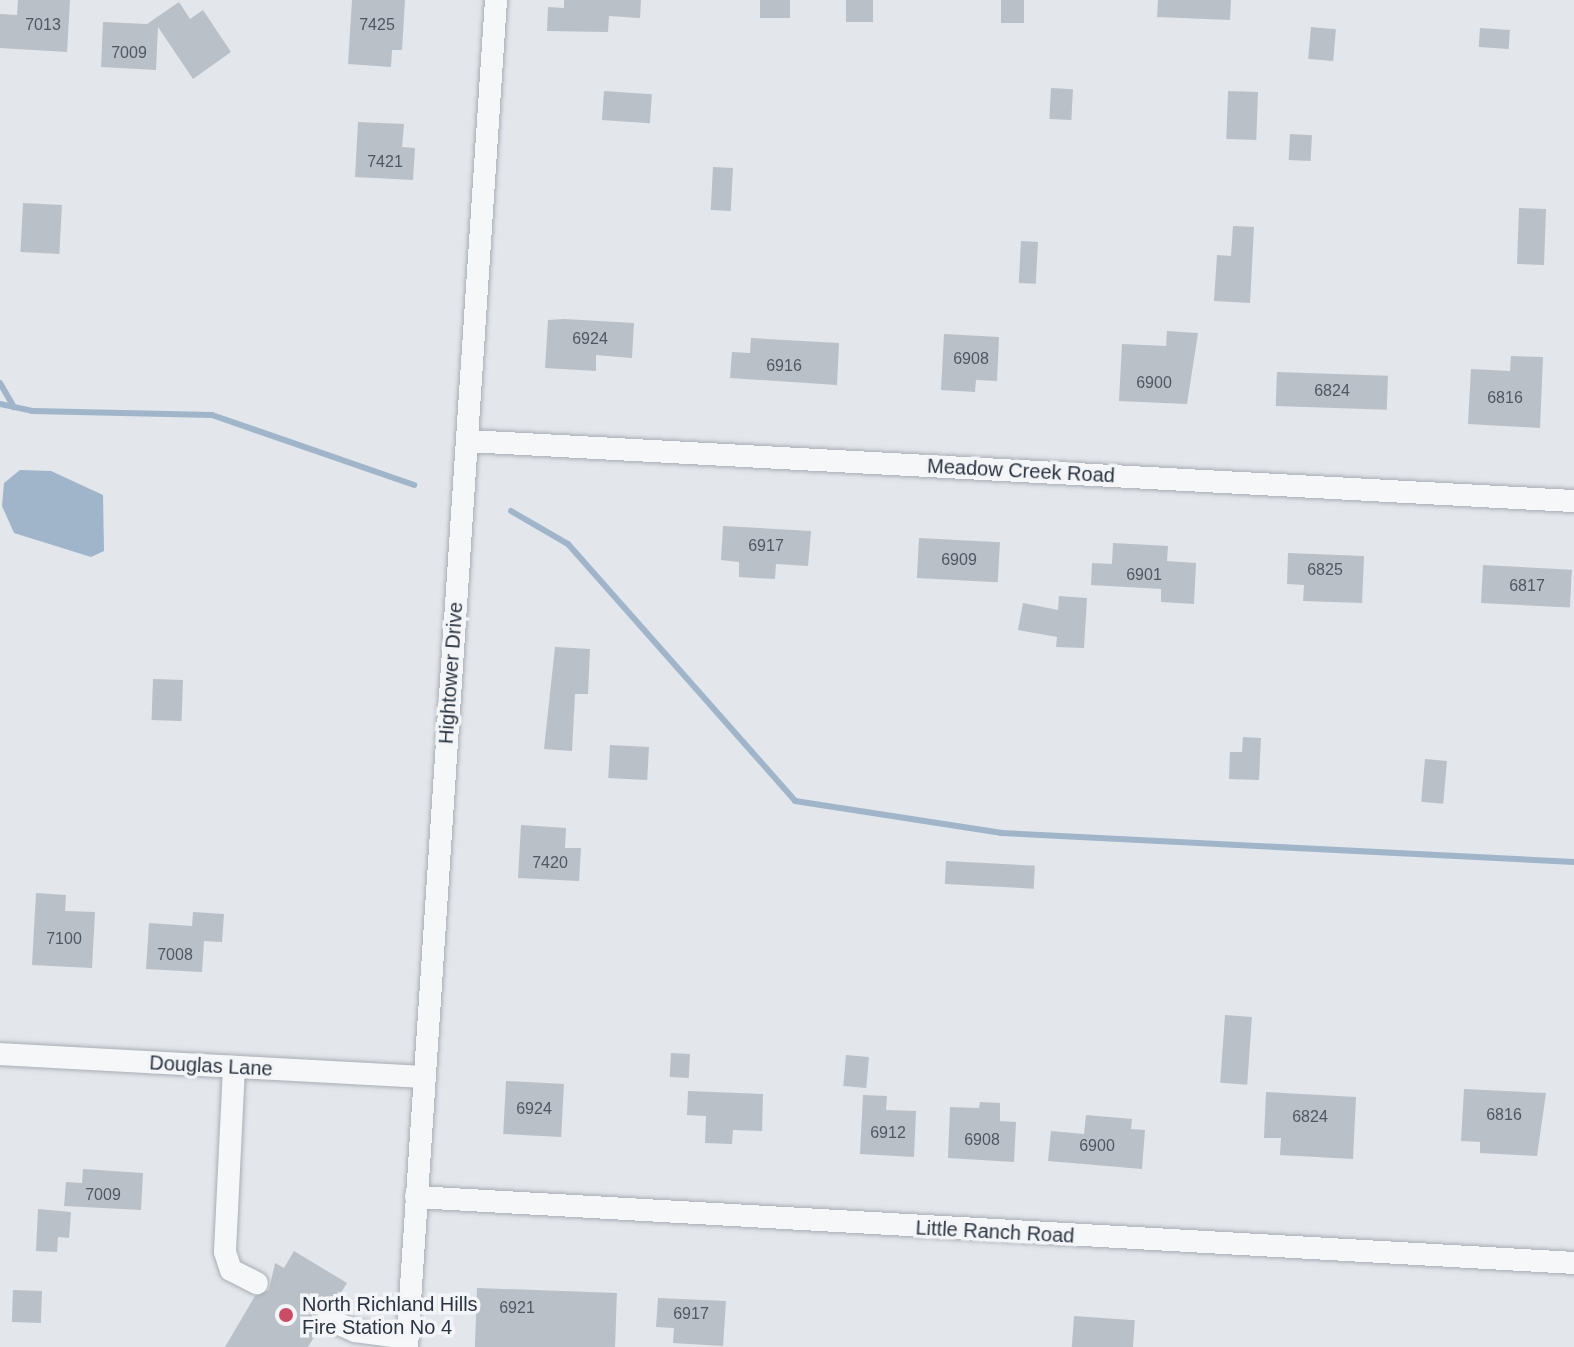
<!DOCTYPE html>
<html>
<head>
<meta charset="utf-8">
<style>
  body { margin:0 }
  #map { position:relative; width:1574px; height:1347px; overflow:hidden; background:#e3e6eb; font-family:Helvetica,sans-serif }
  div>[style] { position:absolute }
  .water>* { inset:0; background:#a0b5c9 }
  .stream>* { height:6px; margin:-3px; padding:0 3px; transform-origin:3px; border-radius:3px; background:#a0b5c9 }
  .building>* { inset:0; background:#bac0c7; transform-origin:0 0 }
  .roads { filter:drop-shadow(0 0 2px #a8adb5) drop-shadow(0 0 2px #a8adb5) }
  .minor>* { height:22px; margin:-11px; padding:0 11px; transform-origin:11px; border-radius:11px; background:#f6f7f9 }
  .dots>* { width:22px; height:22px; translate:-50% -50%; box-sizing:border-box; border:4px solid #f3f5f8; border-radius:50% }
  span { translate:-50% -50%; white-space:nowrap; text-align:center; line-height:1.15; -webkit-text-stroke:7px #f3f5f8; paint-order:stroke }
  .number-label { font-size:16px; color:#4f5763 }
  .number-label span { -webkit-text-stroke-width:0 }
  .street-label { font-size:20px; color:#2b3442 }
  .poi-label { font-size:20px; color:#2b3442 }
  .left { translate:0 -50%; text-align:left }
</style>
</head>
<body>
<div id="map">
  <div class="water">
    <div style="clip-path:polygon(20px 470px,51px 471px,103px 495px,104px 551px,91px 557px,14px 533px,2px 506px,4px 483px)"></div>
  </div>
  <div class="stream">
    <div style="left:0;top:383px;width:28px;rotate:60deg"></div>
    <div style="left:0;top:404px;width:33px;rotate:12deg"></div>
    <div style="left:32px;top:411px;width:180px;rotate:1.3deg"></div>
    <div style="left:212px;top:415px;width:214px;rotate:19.1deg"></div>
    <div style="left:511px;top:511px;width:66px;rotate:30.1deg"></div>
    <div style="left:568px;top:544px;width:343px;rotate:48.5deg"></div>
    <div style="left:795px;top:801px;width:208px;rotate:8.8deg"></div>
    <div style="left:1001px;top:833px;width:574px;rotate:2.9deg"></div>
  </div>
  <div class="building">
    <div style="clip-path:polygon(18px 0,70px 0,67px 52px,0 48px,0 14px,17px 15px)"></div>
    <div style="clip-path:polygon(352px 0,405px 0,402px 50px,392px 50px,391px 67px,348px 64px)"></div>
    <div style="clip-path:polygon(564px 0,641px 0,640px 18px,609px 16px,608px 32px,547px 31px,548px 7px,564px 8px)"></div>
    <div style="left:760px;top:0;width:30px;height:18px"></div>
    <div style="left:846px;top:0;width:27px;height:22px"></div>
    <div style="left:1001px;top:0;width:23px;height:23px"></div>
    <div style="clip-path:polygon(1158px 0,1231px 0,1230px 20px,1157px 17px)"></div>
    <div style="clip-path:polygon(179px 2px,190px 19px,203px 10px,231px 52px,193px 79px,158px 27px,156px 70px,101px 67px,103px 22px,147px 24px)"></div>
    <div style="left:1311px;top:27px;width:25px;height:32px;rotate:5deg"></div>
    <div style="left:1480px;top:28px;width:30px;height:19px;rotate:4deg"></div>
    <div style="left:1051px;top:88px;width:22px;height:31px;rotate:3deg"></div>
    <div style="left:604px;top:91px;width:48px;height:29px;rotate:4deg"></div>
    <div style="left:1228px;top:91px;width:30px;height:48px;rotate:2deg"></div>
    <div style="clip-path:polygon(358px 122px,404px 124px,402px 147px,415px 148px,413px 180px,355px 177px)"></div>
    <div style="left:1290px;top:134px;width:22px;height:26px;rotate:3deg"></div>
    <div style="left:713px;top:167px;width:20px;height:43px;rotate:3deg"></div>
    <div style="left:23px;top:203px;width:39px;height:49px;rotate:3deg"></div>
    <div style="left:1519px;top:208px;width:27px;height:56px;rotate:2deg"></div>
    <div style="clip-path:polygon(1233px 226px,1254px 227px,1250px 303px,1214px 301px,1217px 255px,1231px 256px)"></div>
    <div style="left:1021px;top:241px;width:17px;height:42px;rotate:3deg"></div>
    <div style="clip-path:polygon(564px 319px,634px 323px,632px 358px,596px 355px,596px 371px,545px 368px,548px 320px)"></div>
    <div style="clip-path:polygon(1167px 331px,1198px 333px,1187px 404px,1119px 401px,1122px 344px,1166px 346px)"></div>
    <div style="clip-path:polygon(944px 334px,999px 337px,997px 381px,976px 380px,975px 392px,941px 390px)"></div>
    <div style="clip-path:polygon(751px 338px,839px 343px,837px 385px,730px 378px,732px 352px,750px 353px)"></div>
    <div style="clip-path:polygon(1511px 356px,1543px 357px,1540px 428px,1468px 424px,1471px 369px,1510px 371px)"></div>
    <div style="left:1277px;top:372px;width:111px;height:34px;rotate:2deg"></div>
    <div style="clip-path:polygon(723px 526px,811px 531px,808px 566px,776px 564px,775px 579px,739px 577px,739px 562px,721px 560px)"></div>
    <div style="left:919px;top:538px;width:81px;height:40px;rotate:3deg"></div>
    <div style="clip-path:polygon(1113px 543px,1168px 546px,1167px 561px,1196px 563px,1194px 604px,1161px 602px,1161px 589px,1091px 585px,1092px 563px,1112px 564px)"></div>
    <div style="clip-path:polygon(1288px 553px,1364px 556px,1362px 603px,1303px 601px,1304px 585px,1287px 584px)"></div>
    <div style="left:1483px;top:565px;width:89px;height:38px;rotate:3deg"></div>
    <div style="clip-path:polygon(1059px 596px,1087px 598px,1084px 648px,1056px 647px,1057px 637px,1018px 630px,1023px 603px,1058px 610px)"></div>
    <div style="clip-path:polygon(555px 647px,590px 649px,588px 694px,575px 694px,572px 751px,544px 749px)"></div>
    <div style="left:153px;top:679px;width:30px;height:41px;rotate:2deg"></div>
    <div style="clip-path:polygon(1243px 737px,1261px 738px,1259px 780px,1229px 779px,1230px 752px,1242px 752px)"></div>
    <div style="left:610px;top:745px;width:39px;height:33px;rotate:3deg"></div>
    <div style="left:1425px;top:759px;width:22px;height:43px;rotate:5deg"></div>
    <div style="clip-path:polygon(521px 825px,566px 828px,565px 848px,581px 848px,579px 881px,518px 878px)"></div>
    <div style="left:946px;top:861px;width:89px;height:23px;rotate:3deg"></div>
    <div style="clip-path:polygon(36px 893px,66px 895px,65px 911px,95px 912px,92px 968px,32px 965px)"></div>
    <div style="clip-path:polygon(193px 912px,224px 914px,222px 942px,204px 941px,202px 972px,146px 969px,149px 923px,192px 926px)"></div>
    <div style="left:1225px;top:1015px;width:27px;height:68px;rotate:4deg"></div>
    <div style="left:671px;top:1053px;width:19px;height:24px;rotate:3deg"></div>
    <div style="left:846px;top:1055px;width:23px;height:31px;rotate:5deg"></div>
    <div style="left:506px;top:1081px;width:58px;height:53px;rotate:3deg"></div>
    <div style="clip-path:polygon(1464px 1089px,1546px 1093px,1537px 1156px,1480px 1153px,1480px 1142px,1461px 1141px)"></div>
    <div style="clip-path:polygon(688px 1091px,763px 1094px,762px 1131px,733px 1130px,732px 1144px,705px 1143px,706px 1116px,687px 1115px)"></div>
    <div style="clip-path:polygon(1266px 1092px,1356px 1097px,1353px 1159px,1280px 1155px,1281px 1138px,1264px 1138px)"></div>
    <div style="clip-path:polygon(863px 1095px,887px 1096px,886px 1110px,916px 1111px,914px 1157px,860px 1154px)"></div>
    <div style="clip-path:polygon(980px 1102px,1000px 1103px,1000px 1121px,1016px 1122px,1014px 1162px,948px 1158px,950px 1107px,979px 1108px)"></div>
    <div style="clip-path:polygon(1086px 1115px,1132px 1119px,1131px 1129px,1145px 1130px,1142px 1169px,1048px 1161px,1051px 1131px,1084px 1134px)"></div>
    <div style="clip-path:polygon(83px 1169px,143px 1173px,141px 1210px,64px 1206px,66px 1182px,82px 1183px)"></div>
    <div style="clip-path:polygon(38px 1209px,71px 1212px,69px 1238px,58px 1237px,57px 1252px,36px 1251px)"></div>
    <div style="clip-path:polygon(294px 1251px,347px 1283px,333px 1306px,316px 1313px,319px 1329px,308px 1347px,225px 1347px,255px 1296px,269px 1290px,275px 1263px,284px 1268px)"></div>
    <div style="left:477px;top:1288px;width:140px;height:59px;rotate:2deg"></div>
    <div style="left:13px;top:1290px;width:29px;height:32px;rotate:2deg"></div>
    <div style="clip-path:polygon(658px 1298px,726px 1301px,723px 1346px,673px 1343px,674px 1328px,656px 1327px)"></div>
    <div style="left:1074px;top:1316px;width:61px;height:31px;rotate:4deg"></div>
  </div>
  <div class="roads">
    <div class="minor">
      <div style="left:468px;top:441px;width:1108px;rotate:3.11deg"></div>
      <div style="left:0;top:1054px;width:423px;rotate:3.1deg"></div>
      <div style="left:234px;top:1067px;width:185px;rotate:92.8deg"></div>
      <div style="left:225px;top:1252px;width:19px;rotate:72deg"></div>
      <div style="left:231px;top:1270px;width:29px;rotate:27deg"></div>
      <div style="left:416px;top:1197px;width:1160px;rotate:3.26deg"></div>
      <div style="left:328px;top:1319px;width:30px;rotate:24deg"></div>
      <div style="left:355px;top:1331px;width:52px;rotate:7.7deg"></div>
      <div style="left:407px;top:1347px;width:1350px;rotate:-86.22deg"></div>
    </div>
  </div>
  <div class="dots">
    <div style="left:286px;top:1315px;background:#ca4d65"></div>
  </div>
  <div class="number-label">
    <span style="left:43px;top:25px">7013</span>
    <span style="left:377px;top:25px">7425</span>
    <span style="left:129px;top:53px">7009</span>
    <span style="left:385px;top:162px">7421</span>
    <span style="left:590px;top:339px">6924</span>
    <span style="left:971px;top:359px">6908</span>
    <span style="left:784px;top:366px">6916</span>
    <span style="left:1154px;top:383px">6900</span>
    <span style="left:1332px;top:391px">6824</span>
    <span style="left:1505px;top:398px">6816</span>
    <span style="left:766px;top:546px">6917</span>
    <span style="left:959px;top:560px">6909</span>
    <span style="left:1325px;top:570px">6825</span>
    <span style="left:1144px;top:575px">6901</span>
    <span style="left:1527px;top:586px">6817</span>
    <span style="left:550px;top:863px">7420</span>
    <span style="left:64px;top:939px">7100</span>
    <span style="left:175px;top:955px">7008</span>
    <span style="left:534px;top:1109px">6924</span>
    <span style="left:1504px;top:1115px">6816</span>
    <span style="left:1310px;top:1117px">6824</span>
    <span style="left:888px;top:1133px">6912</span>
    <span style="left:982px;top:1140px">6908</span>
    <span style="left:1097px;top:1146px">6900</span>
    <span style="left:103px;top:1195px">7009</span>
    <span style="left:517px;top:1308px">6921</span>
    <span style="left:691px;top:1314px">6917</span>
  </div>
  <div class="street-label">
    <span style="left:1021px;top:471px;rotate:3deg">Meadow Creek Road</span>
    <span style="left:451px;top:673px;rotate:-86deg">Hightower Drive</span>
    <span style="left:211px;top:1066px;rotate:3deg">Douglas Lane</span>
    <span style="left:995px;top:1232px;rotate:3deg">Little Ranch Road</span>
  </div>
  <div class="poi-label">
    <span class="left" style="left:302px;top:1316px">North Richland Hills<br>Fire Station No 4</span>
  </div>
</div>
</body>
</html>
